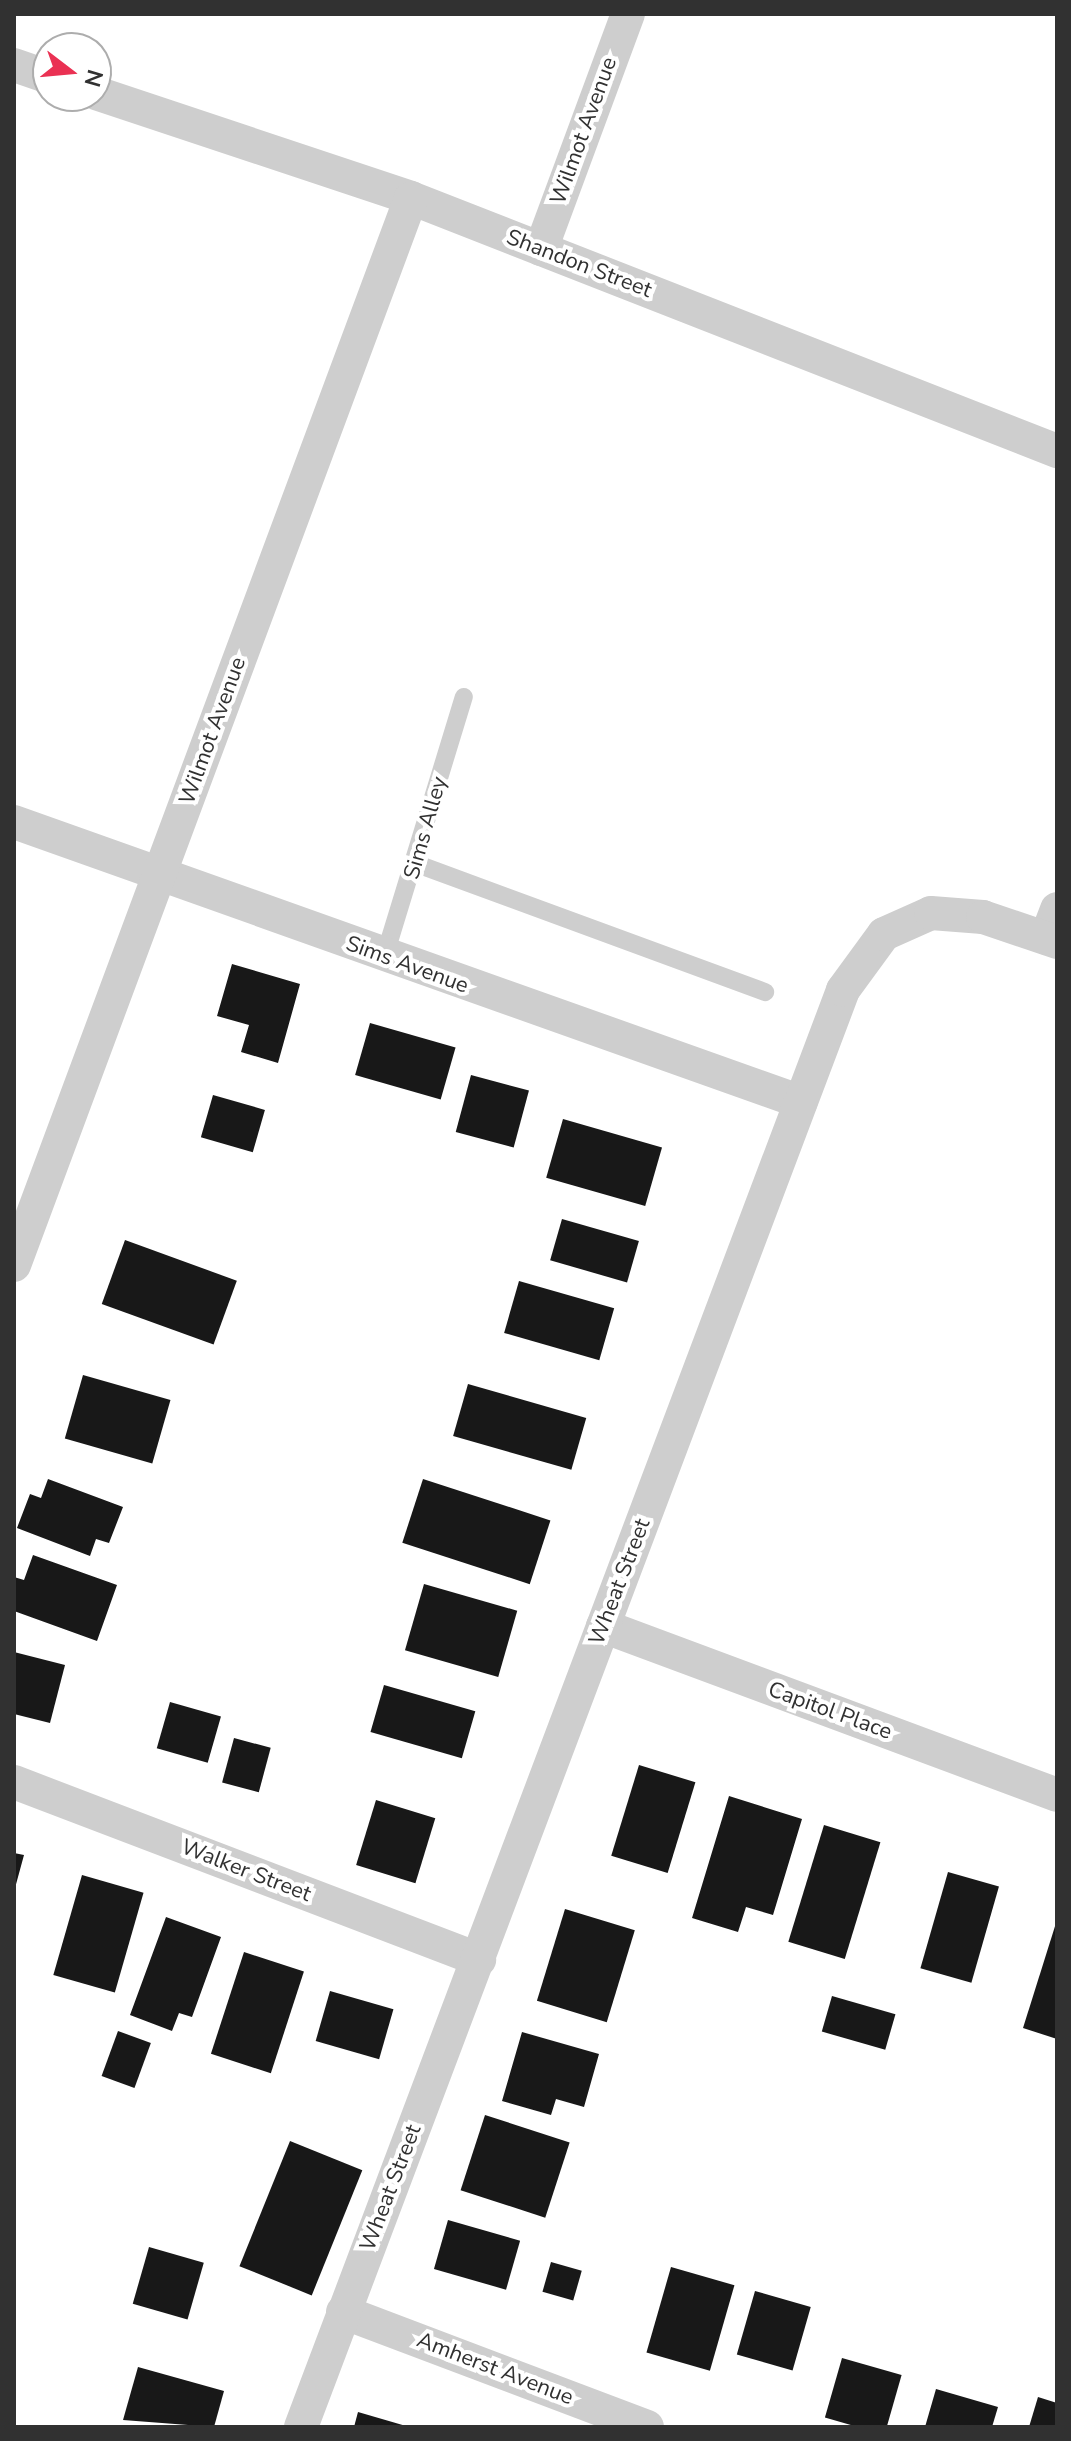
<!DOCTYPE html>
<html>
<head>
<meta charset="utf-8">
<style>
  body { margin:0 }
  #map { position:relative; width:1071px; height:2441px; overflow:hidden; background:#fff; font-family:"Nunito Sans",sans-serif }
  div>[style] { position:absolute }
  .building>* { inset:0; background:#181818; transform-origin:0 0 }
  .lane>* { height:18px; margin:-9px; padding:0 9px; transform-origin:9px; border-radius:9px; background:#cecece }
  .street>* { height:34px; margin:-17px; padding:0 17px; transform-origin:17px; border-radius:17px; background:#cecece }
  span { translate:-50% -50%; white-space:nowrap; text-align:center; line-height:1.15; -webkit-text-stroke:8px #fff; paint-order:stroke }
  .street-label { font-size:22px; color:#313131 }
  .frame { position:absolute; inset:0; border:16px solid #313131; pointer-events:none }
  .north { position:absolute; left:32px; top:32px; width:80px; height:80px; box-sizing:border-box; background:#fff; border:2px solid #adadad; border-radius:50%; rotate:106deg; font-size:22px; font-weight:700; line-height:32px; text-align:center; color:#313131 }
  .north::after { content:''; display:block; margin:auto; width:28px; height:36px; background:#ea3153; clip-path:polygon(50% 0,100% 100%,50% 72%,0 100%) }
</style>
</head>
<body>
<div id="map">
  <div class="building">
    <div style="clip-path:polygon(232px 964px,300px 984px,278px 1063px,241px 1052px,249px 1025px,217px 1016px)"></div>
    <div style="left:370px;top:1023px;width:89px;height:54px;rotate:16deg"></div>
    <div style="left:471px;top:1075px;width:60px;height:59px;rotate:15deg"></div>
    <div style="left:213px;top:1095px;width:54px;height:44px;rotate:16deg"></div>
    <div style="left:563px;top:1119px;width:103px;height:61px;rotate:16deg"></div>
    <div style="left:562px;top:1219px;width:80px;height:43px;rotate:16deg"></div>
    <div style="left:125px;top:1240px;width:119px;height:68px;rotate:20deg"></div>
    <div style="left:519px;top:1281px;width:99px;height:54px;rotate:16deg"></div>
    <div style="left:83px;top:1375px;width:91px;height:66px;rotate:16deg"></div>
    <div style="left:468px;top:1384px;width:123px;height:54px;rotate:16deg"></div>
    <div style="clip-path:polygon(48px 1479px,123px 1507px,109px 1543px,96px 1539px,90px 1556px,17px 1528px,30px 1494px,41px 1498px)"></div>
    <div style="left:423px;top:1479px;width:134px;height:67px;rotate:18deg"></div>
    <div style="clip-path:polygon(33px 1555px,117px 1585px,97px 1641px,14px 1611px,14px 1577px,24px 1580px)"></div>
    <div style="left:424px;top:1584px;width:97px;height:69px;rotate:16deg"></div>
    <div style="clip-path:polygon(14px 1652px,65px 1665px,50px 1723px,14px 1714px)"></div>
    <div style="left:384px;top:1685px;width:95px;height:49px;rotate:16deg"></div>
    <div style="left:170px;top:1702px;width:53px;height:48px;rotate:16deg"></div>
    <div style="left:234px;top:1738px;width:38px;height:46px;rotate:15deg"></div>
    <div style="left:639px;top:1765px;width:59px;height:95px;rotate:17deg"></div>
    <div style="clip-path:polygon(729px 1796px,802px 1819px,773px 1915px,746px 1907px,738px 1932px,692px 1918px)"></div>
    <div style="left:376px;top:1800px;width:62px;height:68px;rotate:17deg"></div>
    <div style="left:824px;top:1825px;width:59px;height:122px;rotate:17deg"></div>
    <div style="clip-path:polygon(14px 1853px,24px 1855px,15px 1888px,14px 1888px)"></div>
    <div style="left:948px;top:1872px;width:53px;height:100px;rotate:16deg"></div>
    <div style="left:82px;top:1875px;width:64px;height:104px;rotate:16deg"></div>
    <div style="left:565px;top:1909px;width:73px;height:96px;rotate:17deg"></div>
    <div style="clip-path:polygon(166px 1917px,221px 1937px,192px 2017px,179px 2013px,172px 2031px,130px 2015px)"></div>
    <div style="clip-path:polygon(1056px 1923px,1057px 1924px,1057px 2039px,1023px 2028px)"></div>
    <div style="left:244px;top:1952px;width:63px;height:107px;rotate:18deg"></div>
    <div style="left:330px;top:1991px;width:66px;height:52px;rotate:16deg"></div>
    <div style="left:832px;top:1996px;width:66px;height:37px;rotate:16deg"></div>
    <div style="left:118px;top:2031px;width:35px;height:48px;rotate:20deg"></div>
    <div style="clip-path:polygon(522px 2032px,599px 2054px,584px 2107px,556px 2099px,551px 2115px,502px 2101px)"></div>
    <div style="left:485px;top:2115px;width:89px;height:79px;rotate:18deg"></div>
    <div style="left:290px;top:2141px;width:78px;height:135px;rotate:22deg"></div>
    <div style="left:448px;top:2220px;width:75px;height:51px;rotate:16deg"></div>
    <div style="left:149px;top:2247px;width:57px;height:59px;rotate:16deg"></div>
    <div style="left:551px;top:2262px;width:32px;height:31px;rotate:16deg"></div>
    <div style="left:671px;top:2267px;width:66px;height:89px;rotate:16deg"></div>
    <div style="left:755px;top:2291px;width:58px;height:66px;rotate:16deg"></div>
    <div style="left:842px;top:2358px;width:62px;height:62px;rotate:16deg"></div>
    <div style="clip-path:polygon(138px 2367px,224px 2391px,214px 2427px,123px 2420px)"></div>
    <div style="clip-path:polygon(936px 2389px,998px 2407px,992px 2427px,925px 2427px)"></div>
    <div style="clip-path:polygon(1038px 2397px,1057px 2403px,1057px 2427px,1029px 2427px)"></div>
    <div style="clip-path:polygon(358px 2412px,406px 2426px,406px 2427px,354px 2427px)"></div>
  </div>
  <div class="lane">
    <div style="left:417px;top:864px;width:371px;rotate:20.2deg"></div>
    <div style="left:384px;top:958px;width:273px;rotate:-73deg"></div>
  </div>
  <div class="street">
    <div style="left:14px;top:65px;width:36px;rotate:19deg"></div>
    <div style="left:96px;top:93px;width:332px;rotate:18.4deg"></div>
    <div style="left:411px;top:198px;width:694px;rotate:21.39deg"></div>
    <div style="left:541px;top:249px;width:251px;rotate:-69.7deg"></div>
    <div style="left:14px;top:822px;width:835px;rotate:19.58deg"></div>
    <div style="left:1046px;top:938px;width:31px;rotate:-69deg"></div>
    <div style="left:14px;top:1265px;width:1138px;rotate:-69.59deg"></div>
    <div style="left:603px;top:1626px;width:484px;rotate:20.4deg"></div>
    <div style="left:14px;top:1782px;width:498px;rotate:20.9deg"></div>
    <div style="left:343px;top:2312px;width:325px;rotate:20.7deg"></div>
    <div style="left:301px;top:2427px;width:1536px;rotate:-69.33deg"></div>
    <div style="left:843px;top:990px;width:69px;rotate:-53.8deg"></div>
    <div style="left:884px;top:934px;width:51px;rotate:-24.1deg"></div>
    <div style="left:931px;top:913px;width:52px;rotate:4.4deg"></div>
    <div style="left:983px;top:917px;width:78px;rotate:18.7deg"></div>
  </div>
  <div class="street-label">
    <span style="left:584px;top:131px;rotate:-70deg">Wilmot Avenue</span>
    <span style="left:579px;top:264px;rotate:21deg">Shandon Street</span>
    <span style="left:213px;top:731px;rotate:-70deg">Wilmot Avenue</span>
    <span style="left:426px;top:828px;rotate:-74deg">Sims Alley</span>
    <span style="left:407px;top:965px;rotate:20deg">Sims Avenue</span>
    <span style="left:620px;top:1582px;rotate:-69deg">Wheat Street</span>
    <span style="left:830px;top:1711px;rotate:20deg">Capitol Place</span>
    <span style="left:246px;top:1871px;rotate:21deg">Walker Street</span>
    <span style="left:391px;top:2188px;rotate:-69deg">Wheat Street</span>
    <span style="left:495px;top:2369px;rotate:21deg">Amherst Avenue</span>
  </div>
  <div class="frame"></div>
  <div class="north">N</div>
</div>
</body>
</html>
